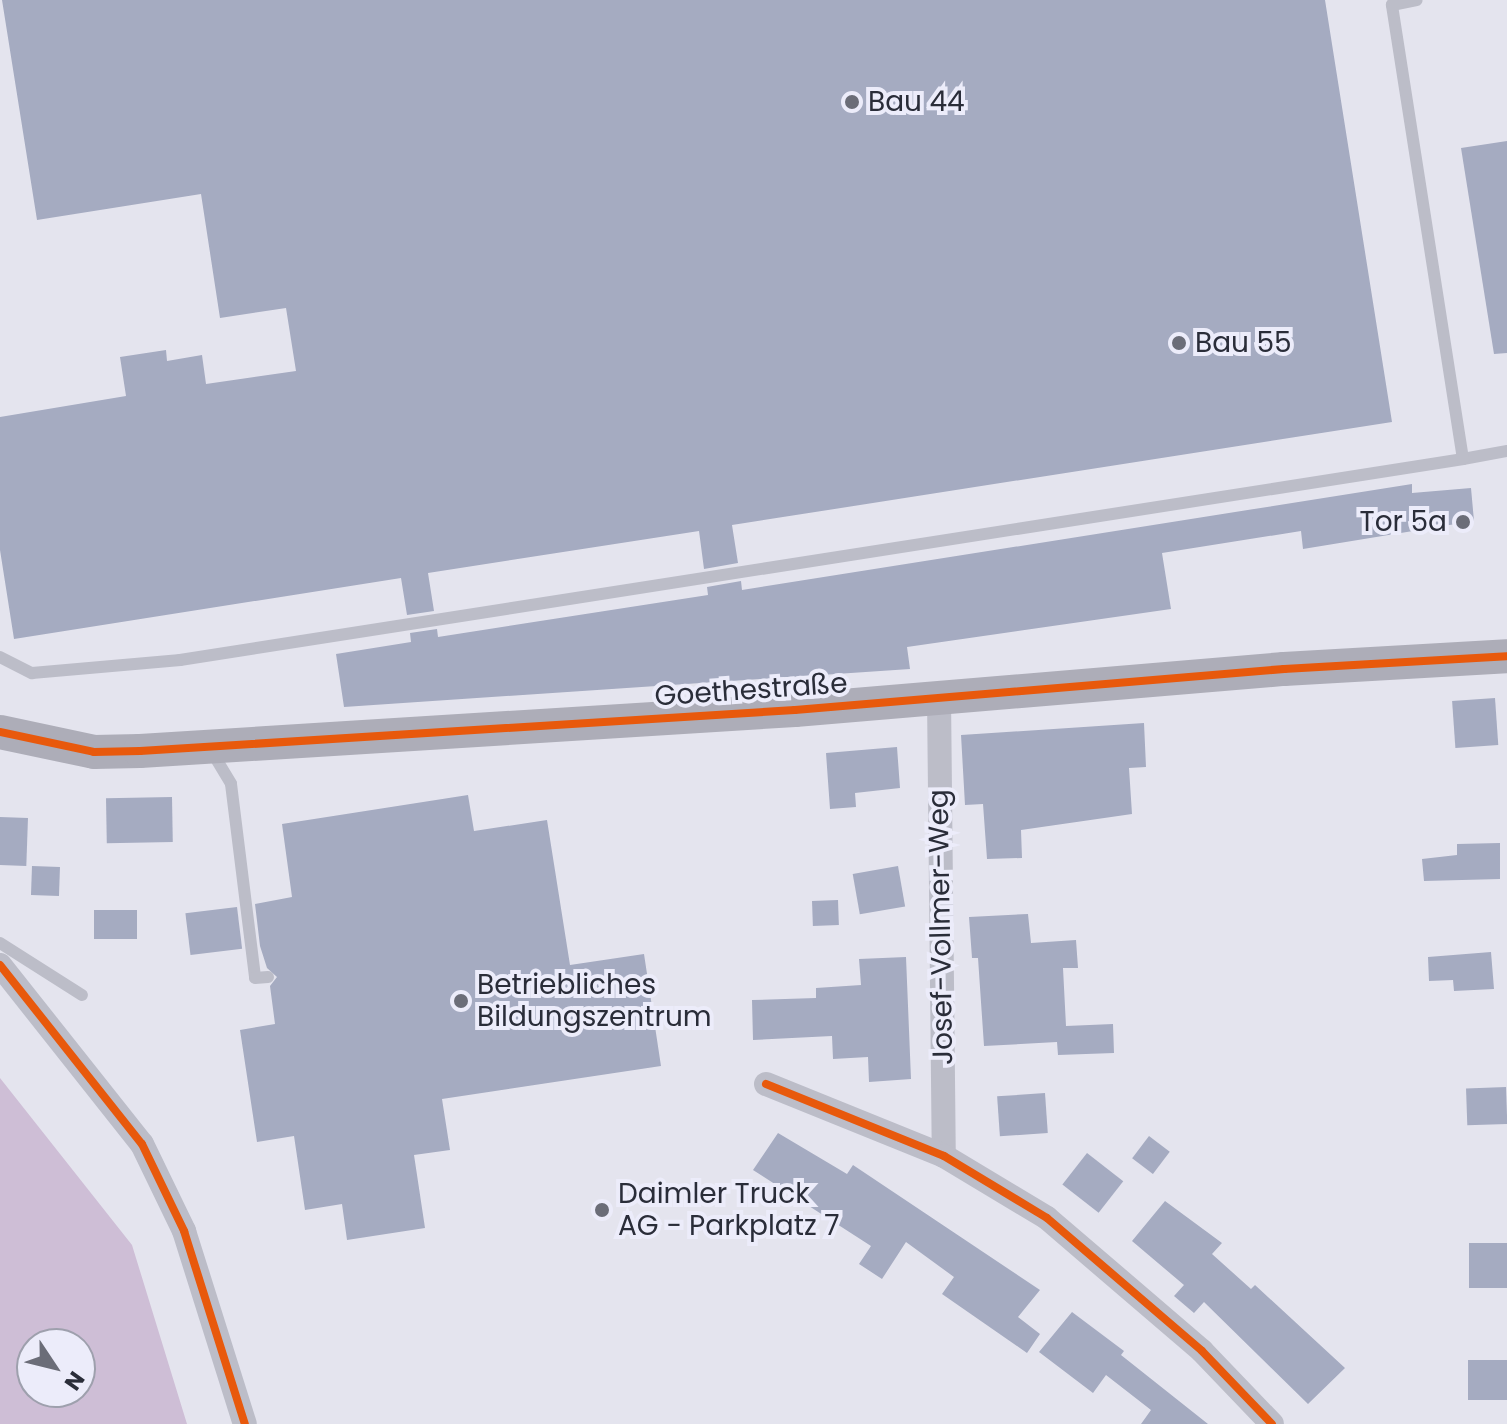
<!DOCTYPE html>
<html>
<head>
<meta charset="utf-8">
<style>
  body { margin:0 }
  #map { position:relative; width:1507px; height:1424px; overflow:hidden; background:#e4e4ee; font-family:Poppins,sans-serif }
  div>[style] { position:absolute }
  .green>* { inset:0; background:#cebed6 }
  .building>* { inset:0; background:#a5abc1; transform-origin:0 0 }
  .lane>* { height:12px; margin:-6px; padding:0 6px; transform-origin:6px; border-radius:6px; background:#bcbdc8 }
  .street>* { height:24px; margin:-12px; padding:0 12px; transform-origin:12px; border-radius:12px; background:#bcbdc8 }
  .secondary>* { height:34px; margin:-17px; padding:0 17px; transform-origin:17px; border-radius:17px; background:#adadb8 }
  .cycleway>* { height:8px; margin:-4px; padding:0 4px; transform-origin:4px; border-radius:4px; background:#e8590c }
  .dots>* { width:22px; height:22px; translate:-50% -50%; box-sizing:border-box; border:4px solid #ececfa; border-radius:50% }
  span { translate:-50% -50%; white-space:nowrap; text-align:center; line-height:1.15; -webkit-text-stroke:8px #ececfa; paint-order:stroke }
  .poi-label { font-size:28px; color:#2a2d39 }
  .left { translate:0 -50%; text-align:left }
  .right { translate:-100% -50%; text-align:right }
  .street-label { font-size:28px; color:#2a2d39 }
  .north { position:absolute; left:16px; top:1328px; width:80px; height:80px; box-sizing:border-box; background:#ececfa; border:2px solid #9ea0ad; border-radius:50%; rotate:125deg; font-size:22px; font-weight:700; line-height:32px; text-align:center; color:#2a2d39 }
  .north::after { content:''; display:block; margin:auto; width:28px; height:36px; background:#6b6d78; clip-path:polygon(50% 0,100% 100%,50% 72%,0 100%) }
</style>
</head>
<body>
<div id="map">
  <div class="green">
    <div style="clip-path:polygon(evenodd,0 1078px,132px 1245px,187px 1424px,0 1424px,0 1078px,32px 1344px,80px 1344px,80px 1392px,32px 1392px,32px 1344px)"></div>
  </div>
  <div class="building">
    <div style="clip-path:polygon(2px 0,1325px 0,1392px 422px,732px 525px,738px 563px,704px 569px,699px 531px,428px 573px,434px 611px,407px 615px,401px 578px,14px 639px,0 550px,0 417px,126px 396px,120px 357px,166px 350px,167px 361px,202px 355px,206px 384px,296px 371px,286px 308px,220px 318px,201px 194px,37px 220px)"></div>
    <div style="clip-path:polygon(1507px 141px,1507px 353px,1494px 354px,1461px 148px)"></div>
    <div style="clip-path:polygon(1412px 484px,1412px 493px,1471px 488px,1474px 521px,1303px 549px,1301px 531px,1162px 553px,1171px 609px,907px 647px,910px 669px,344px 707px,336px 654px,411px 642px,410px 633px,437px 629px,438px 637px,708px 595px,707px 587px,741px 581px,742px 590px)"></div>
    <div style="left:1495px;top:698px;width:47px;height:43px;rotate:86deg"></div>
    <div style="clip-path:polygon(1144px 723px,1146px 767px,1129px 768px,1132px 814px,1021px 830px,1022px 858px,987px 859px,983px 804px,965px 805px,961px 735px)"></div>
    <div style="clip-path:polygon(897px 747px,900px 788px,855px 793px,856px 807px,830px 809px,826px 753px)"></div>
    <div style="clip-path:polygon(468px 795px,474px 831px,547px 820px,570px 965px,644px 954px,661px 1066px,442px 1099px,450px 1150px,414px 1155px,425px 1228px,347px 1240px,342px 1204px,305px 1210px,294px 1136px,257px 1142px,240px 1030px,275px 1024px,270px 986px,277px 977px,267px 968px,260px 946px,255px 904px,292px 897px,282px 824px)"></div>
    <div style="left:172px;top:797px;width:45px;height:66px;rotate:89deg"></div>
    <div style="left:0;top:817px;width:28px;height:48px;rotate:2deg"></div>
    <div style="clip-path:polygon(1500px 843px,1500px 879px,1424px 881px,1422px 859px,1457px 855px,1457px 844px)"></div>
    <div style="left:32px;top:866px;width:28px;height:29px;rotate:2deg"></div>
    <div style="left:898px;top:866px;width:41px;height:46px;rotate:80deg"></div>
    <div style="left:838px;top:900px;width:25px;height:26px;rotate:88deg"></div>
    <div style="left:237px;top:907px;width:42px;height:52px;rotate:83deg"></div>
    <div style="left:94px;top:910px;width:43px;height:29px"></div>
    <div style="clip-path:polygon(1028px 914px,1031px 943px,1076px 940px,1078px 968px,1063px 968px,1066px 1026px,1113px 1024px,1114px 1053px,1058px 1055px,1057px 1042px,984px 1046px,978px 958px,972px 958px,969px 917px)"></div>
    <div style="clip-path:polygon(1491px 952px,1494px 989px,1454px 991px,1453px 980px,1429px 981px,1428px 957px)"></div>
    <div style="clip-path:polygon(906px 957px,911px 1079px,869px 1082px,868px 1057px,833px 1059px,832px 1036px,753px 1040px,752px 1000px,816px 998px,816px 988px,861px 985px,859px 959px)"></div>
    <div style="left:1506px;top:1087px;width:37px;height:40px;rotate:88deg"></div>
    <div style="left:1045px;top:1093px;width:40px;height:48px;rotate:86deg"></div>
    <div style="clip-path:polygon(778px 1133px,847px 1174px,853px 1165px,1040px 1290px,1018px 1317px,1040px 1334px,1027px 1353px,942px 1294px,954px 1277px,906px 1242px,882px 1279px,859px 1264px,871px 1246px,753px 1170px)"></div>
    <div style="left:1149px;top:1136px;width:26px;height:28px;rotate:37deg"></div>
    <div style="left:1087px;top:1153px;width:46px;height:40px;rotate:38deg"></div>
    <div style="clip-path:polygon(1165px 1201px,1222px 1243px,1212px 1254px,1251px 1289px,1255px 1285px,1345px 1368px,1308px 1404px,1204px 1302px,1194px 1313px,1174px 1296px,1184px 1285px,1132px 1241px)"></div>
    <div style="left:1507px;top:1243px;width:45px;height:38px;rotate:90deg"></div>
    <div style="clip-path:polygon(1072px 1312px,1124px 1351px,1121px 1355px,1208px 1424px,1141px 1424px,1151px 1410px,1106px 1375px,1093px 1393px,1039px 1352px)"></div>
    <div style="left:1507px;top:1360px;width:40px;height:39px;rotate:90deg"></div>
  </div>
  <div class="lane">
    <div style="left:1463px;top:459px;width:45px;rotate:-10.3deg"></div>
    <div style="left:0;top:657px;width:36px;rotate:27deg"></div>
    <div style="left:32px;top:673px;width:149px;rotate:-5deg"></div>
    <div style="left:180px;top:660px;width:1299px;rotate:-8.9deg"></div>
    <div style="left:1463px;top:459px;width:460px;rotate:-98.9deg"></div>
    <div style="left:1392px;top:5px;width:25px;rotate:-11deg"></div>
    <div style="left:212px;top:752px;width:37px;rotate:59deg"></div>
    <div style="left:231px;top:784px;width:195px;rotate:82.9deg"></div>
    <div style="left:255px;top:978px;width:13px;rotate:-4deg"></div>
    <div style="left:0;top:943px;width:97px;rotate:32.4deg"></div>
  </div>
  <div class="street">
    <div style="left:939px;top:697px;width:459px;rotate:89.4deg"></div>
    <div style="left:0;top:965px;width:228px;rotate:51.6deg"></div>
    <div style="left:142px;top:1144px;width:97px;rotate:64.2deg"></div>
    <div style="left:184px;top:1231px;width:202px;rotate:72.5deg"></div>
    <div style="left:766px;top:1084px;width:192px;rotate:22deg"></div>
    <div style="left:944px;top:1156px;width:120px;rotate:31deg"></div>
    <div style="left:1047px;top:1218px;width:204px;rotate:40.6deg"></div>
    <div style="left:1202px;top:1351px;width:101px;rotate:46.2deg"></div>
  </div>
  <div class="secondary">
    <div style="left:0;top:732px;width:96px;rotate:12deg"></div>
    <div style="left:94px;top:752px;width:46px;rotate:-1.2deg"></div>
    <div style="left:140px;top:751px;width:656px;rotate:-3.58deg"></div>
    <div style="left:795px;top:710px;width:491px;rotate:-4.8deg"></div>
    <div style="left:1284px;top:669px;width:223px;rotate:-3.3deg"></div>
  </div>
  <div class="cycleway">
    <div style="left:0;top:732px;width:96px;rotate:12deg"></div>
    <div style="left:94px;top:752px;width:46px;rotate:-1.2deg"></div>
    <div style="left:140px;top:751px;width:656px;rotate:-3.58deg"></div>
    <div style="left:795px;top:710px;width:491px;rotate:-4.8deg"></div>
    <div style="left:1284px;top:669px;width:223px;rotate:-3.3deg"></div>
    <div style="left:0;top:965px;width:228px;rotate:51.6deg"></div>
    <div style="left:142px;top:1144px;width:97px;rotate:64.2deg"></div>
    <div style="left:184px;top:1231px;width:202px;rotate:72.5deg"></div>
    <div style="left:766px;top:1084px;width:192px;rotate:22deg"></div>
    <div style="left:944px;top:1156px;width:120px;rotate:31deg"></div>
    <div style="left:1047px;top:1218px;width:204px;rotate:40.6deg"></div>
    <div style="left:1202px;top:1351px;width:101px;rotate:46.2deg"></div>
  </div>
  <div class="dots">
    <div style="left:852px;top:102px;background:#6b6d78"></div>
    <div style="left:1179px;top:343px;background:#6b6d78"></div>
    <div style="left:1463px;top:522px;background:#6b6d78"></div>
    <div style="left:461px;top:1001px;background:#6b6d78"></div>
    <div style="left:602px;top:1210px;background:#6b6d78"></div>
  </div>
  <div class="poi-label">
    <span class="left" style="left:868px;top:102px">Bau 44</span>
    <span class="left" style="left:1195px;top:343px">Bau 55</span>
    <span class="right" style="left:1447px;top:522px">Tor 5a</span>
    <span class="left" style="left:477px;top:1001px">Betriebliches<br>Bildungszentrum</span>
    <span class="left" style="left:618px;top:1210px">Daimler Truck<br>AG − Parkplatz 7</span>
  </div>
  <div class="street-label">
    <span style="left:751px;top:690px;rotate:-4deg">Goethestraße</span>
    <span style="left:941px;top:927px;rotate:-91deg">Josef-Vollmer-Weg</span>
  </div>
  <div class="north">N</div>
</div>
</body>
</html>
